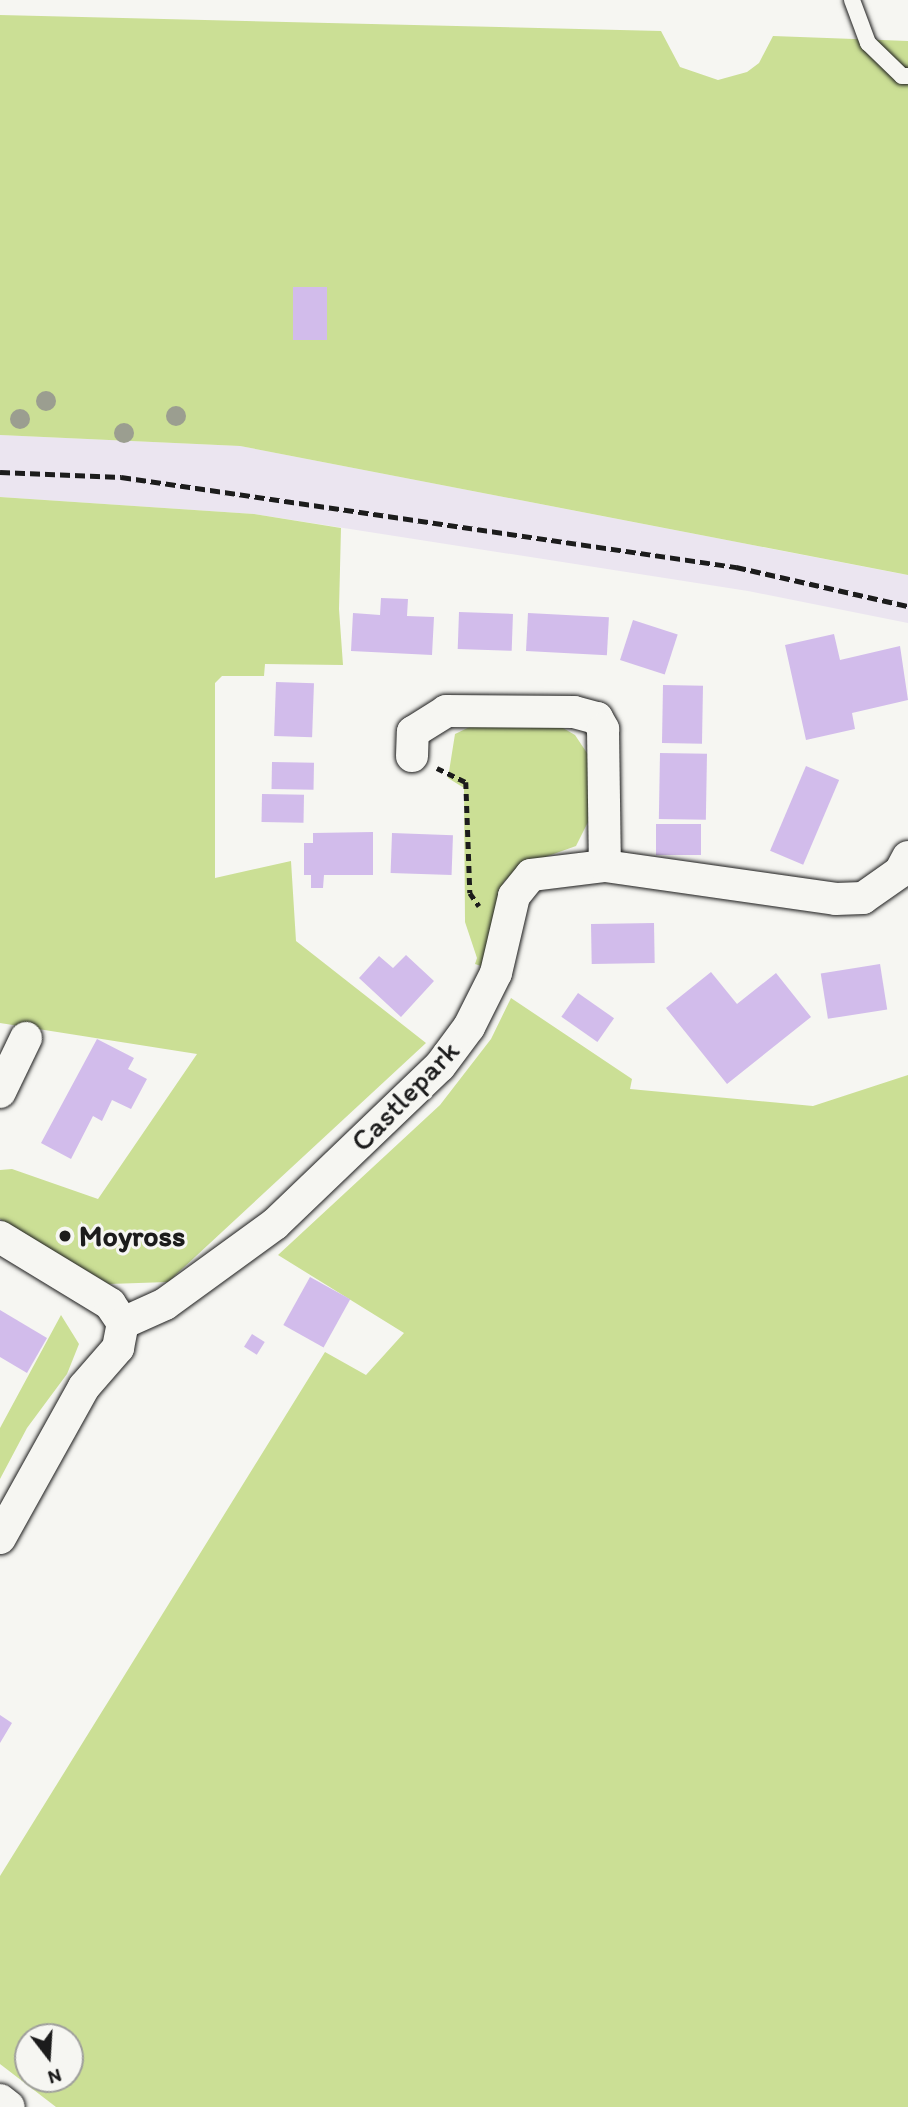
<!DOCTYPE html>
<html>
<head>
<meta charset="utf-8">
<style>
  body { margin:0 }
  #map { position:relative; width:908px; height:2107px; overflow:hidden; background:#f6f6f2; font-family:Itim,sans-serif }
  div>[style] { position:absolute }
  .built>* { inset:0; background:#ebe5f0 }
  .green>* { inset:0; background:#cbdf95 }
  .building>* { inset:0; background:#d2bceb; transform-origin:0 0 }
  .path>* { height:4.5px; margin-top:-2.25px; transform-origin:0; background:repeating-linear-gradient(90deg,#1c1c1c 0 7px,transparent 0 12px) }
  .roads { filter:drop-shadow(0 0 2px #1c1c1c) drop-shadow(0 0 2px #1c1c1c) }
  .service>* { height:16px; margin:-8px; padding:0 8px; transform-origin:8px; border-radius:8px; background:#f6f6f2 }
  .minor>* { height:32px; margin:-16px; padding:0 16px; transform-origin:16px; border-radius:16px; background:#f6f6f2 }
  .rail>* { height:5px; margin-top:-2.5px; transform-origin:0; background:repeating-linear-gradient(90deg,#1c1c1c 0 10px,transparent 0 15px) }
  .trees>* { width:20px; height:20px; margin:-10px; border-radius:50%; background:#9b9e90 }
  .dots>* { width:19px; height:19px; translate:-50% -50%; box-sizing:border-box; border:4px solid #f6f6f2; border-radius:50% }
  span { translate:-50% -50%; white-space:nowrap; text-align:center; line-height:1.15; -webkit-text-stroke:6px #f6f6f2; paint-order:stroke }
  .street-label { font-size:30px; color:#1c1c1c }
  .poi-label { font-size:30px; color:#1c1c1c; font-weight:700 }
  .left { translate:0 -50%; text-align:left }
  .north { position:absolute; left:14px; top:2023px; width:70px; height:70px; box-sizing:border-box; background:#f6f6f2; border:2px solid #9f9f9c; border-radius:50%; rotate:163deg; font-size:19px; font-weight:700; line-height:28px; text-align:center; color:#1c1c1c }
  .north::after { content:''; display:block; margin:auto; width:24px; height:32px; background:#1c1c1c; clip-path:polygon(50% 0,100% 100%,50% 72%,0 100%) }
</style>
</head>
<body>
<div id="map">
  <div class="built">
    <div style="clip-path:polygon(0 435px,240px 446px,902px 574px,908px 575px,908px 623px,748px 591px,254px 514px,0 497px)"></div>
  </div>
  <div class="green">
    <div style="clip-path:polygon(0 15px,661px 31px,680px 67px,718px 80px,747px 72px,759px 63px,773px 36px,908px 41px,908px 575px,240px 446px,0 435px)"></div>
    <div style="clip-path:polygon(0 497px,254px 514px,341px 528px,339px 609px,343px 665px,265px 664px,264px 676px,222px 676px,215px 683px,215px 878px,291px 861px,296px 941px,426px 1043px,168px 1282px,109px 1284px,0 1219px,0 1170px,12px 1169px,98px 1199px,197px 1054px,0 1023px)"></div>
    <div style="clip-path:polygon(476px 724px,556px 724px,575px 735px,589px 756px,591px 793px,588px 822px,576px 846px,534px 861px,504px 881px,481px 966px,475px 964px,477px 958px,465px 922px,464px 788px,448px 778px,455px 734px)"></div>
    <div style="clip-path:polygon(evenodd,511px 998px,632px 1079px,630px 1089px,813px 1106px,908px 1075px,908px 2107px,56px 2107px,0 2064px,0 1876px,325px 1352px,366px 1375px,404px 1333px,278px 1255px,440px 1105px,491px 1039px,511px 998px,28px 2037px,70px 2037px,70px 2079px,28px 2079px,28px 2037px)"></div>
    <div style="clip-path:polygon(61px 1315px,79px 1344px,67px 1374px,27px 1428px,0 1479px,0 1428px)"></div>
  </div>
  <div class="building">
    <div style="left:293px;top:287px;width:34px;height:53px"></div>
    <div style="clip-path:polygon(381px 598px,408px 599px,407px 616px,434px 617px,432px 655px,351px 651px,353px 613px,380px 615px)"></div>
    <div style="left:459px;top:612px;width:54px;height:37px;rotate:2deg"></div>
    <div style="left:528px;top:613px;width:81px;height:38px;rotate:3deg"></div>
    <div style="left:633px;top:620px;width:47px;height:42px;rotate:18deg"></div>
    <div style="clip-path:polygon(834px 634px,840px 660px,900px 646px,908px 700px,852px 713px,855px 729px,806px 740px,785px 645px)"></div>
    <div style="left:276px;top:682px;width:38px;height:54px;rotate:2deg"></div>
    <div style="left:663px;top:685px;width:40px;height:58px;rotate:1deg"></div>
    <div style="left:660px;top:753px;width:47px;height:66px;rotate:1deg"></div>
    <div style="left:272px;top:762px;width:42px;height:27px;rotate:1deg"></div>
    <div style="left:806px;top:766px;width:36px;height:92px;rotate:23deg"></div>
    <div style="left:262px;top:794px;width:42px;height:28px;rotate:1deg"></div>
    <div style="left:656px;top:824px;width:45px;height:31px"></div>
    <div style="clip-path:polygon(373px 832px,373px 875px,324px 875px,323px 888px,311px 888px,311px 875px,304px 875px,304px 843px,313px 843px,313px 833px)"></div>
    <div style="left:392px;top:833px;width:61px;height:40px;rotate:2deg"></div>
    <div style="left:654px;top:923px;width:40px;height:63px;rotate:89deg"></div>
    <div style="clip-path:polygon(406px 955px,434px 981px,401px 1017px,359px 978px,379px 956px,393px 968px)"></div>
    <div style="left:880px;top:964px;width:46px;height:60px;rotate:81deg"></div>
    <div style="clip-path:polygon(711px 972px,737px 1004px,776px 973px,811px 1017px,727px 1084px,666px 1008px)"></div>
    <div style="left:578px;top:993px;width:44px;height:29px;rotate:35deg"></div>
    <div style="clip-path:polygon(97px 1039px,134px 1058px,128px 1069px,147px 1079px,131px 1109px,112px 1100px,102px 1121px,93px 1116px,71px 1159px,41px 1143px)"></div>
    <div style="left:310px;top:1277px;width:46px;height:55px;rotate:29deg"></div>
    <div style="clip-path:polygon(0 1310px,47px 1338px,27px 1373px,0 1357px)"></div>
    <div style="left:252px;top:1334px;width:15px;height:15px;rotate:32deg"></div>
    <div style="clip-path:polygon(0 1715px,12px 1723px,0 1743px)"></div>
  </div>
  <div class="path">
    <div style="left:437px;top:768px;width:32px;rotate:26deg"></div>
    <div style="left:466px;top:782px;width:111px;rotate:87.9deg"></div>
    <div style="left:470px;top:893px;width:16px;rotate:55deg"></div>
  </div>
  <div class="roads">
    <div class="service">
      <div style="left:852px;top:0;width:46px;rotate:69.6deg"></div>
      <div style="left:868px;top:43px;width:47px;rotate:44.1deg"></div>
      <div style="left:902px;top:76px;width:6px"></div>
    </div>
    <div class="minor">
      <div style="left:412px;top:756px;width:24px;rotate:-88deg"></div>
      <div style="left:413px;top:732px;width:39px;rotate:-32deg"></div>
      <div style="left:446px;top:711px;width:128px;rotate:0.4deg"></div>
      <div style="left:574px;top:712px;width:24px;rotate:15deg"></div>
      <div style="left:597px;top:718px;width:13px;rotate:61deg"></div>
      <div style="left:603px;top:729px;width:137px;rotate:89.2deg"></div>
      <div style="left:0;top:1092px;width:60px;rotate:-64.3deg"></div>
      <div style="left:0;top:1237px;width:129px;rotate:31.3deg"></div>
      <div style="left:110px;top:1304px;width:23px;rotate:56deg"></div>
      <div style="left:123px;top:1323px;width:46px;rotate:-24.3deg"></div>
      <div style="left:165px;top:1304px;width:136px;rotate:-36deg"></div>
      <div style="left:275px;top:1224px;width:228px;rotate:-43.8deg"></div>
      <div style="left:440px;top:1066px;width:49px;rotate:-53.4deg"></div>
      <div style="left:469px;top:1027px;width:60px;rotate:-63.4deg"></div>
      <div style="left:496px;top:973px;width:79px;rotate:-76.8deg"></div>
      <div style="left:514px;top:896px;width:27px;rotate:-51deg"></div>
      <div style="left:531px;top:875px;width:75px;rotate:-6.9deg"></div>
      <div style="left:605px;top:866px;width:233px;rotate:8.1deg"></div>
      <div style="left:836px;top:899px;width:27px;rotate:-2deg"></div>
      <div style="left:863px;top:898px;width:45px;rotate:-35.1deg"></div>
      <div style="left:900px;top:872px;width:17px;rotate:-62deg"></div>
      <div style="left:0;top:1538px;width:173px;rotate:-60.9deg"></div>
      <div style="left:84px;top:1387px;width:52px;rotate:-48.9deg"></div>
      <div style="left:118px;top:1348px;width:25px;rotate:-79deg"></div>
      <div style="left:0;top:2100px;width:11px;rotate:38deg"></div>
    </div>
  </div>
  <div class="rail">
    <div style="left:0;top:472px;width:121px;rotate:2.4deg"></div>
    <div style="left:121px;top:477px;width:622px;rotate:8.33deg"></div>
    <div style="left:736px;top:567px;width:176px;rotate:12.8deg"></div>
  </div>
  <div class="trees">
    <div style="left:46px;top:401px"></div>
    <div style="left:176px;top:416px"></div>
    <div style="left:20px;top:419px"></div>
    <div style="left:124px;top:433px"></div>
  </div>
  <div class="dots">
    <div style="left:65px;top:1236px;background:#1c1c1c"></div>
  </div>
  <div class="street-label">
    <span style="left:405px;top:1096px;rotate:-46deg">Castlepark</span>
  </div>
  <div class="poi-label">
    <span class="left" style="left:79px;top:1236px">Moyross</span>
  </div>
  <div class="north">N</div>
</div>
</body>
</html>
